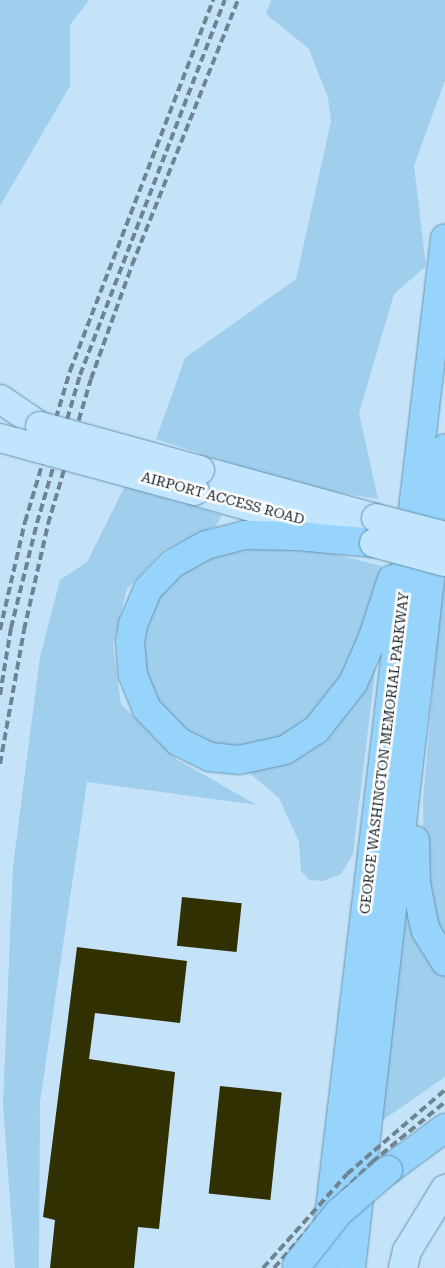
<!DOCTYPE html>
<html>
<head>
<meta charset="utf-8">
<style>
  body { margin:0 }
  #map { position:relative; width:445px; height:1268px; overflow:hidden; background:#c5e3f8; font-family:"Roboto Serif",serif }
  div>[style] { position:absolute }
  .green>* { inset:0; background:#a0ceed }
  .building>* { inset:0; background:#313002; transform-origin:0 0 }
  .roads { filter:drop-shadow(0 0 1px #6894b0) drop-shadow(0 0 1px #6894b0) }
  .major>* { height:28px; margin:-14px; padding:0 14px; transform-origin:14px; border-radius:14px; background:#c0e5fd }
  .highway>* { height:28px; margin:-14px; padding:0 14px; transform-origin:14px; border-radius:14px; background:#96d4fc }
  .rail>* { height:4px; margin-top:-2px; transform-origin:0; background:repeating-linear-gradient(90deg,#6f8492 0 8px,transparent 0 12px) }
  .bridges { filter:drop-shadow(0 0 1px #6894b0) drop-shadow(0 0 1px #6894b0) }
  .major-bridge>* { height:28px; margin:-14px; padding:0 14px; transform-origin:14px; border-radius:14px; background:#c0e5fd }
  .highway-bridge>* { height:28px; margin:-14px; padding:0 14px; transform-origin:14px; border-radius:14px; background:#96d4fc }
  span { translate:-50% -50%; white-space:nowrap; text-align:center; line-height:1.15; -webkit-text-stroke:5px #fff; paint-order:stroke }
  .street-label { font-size:14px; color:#121d24 }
</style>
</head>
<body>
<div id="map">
  <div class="green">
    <div style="clip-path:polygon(0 0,89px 0,70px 25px,70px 86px,0 206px)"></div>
    <div style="clip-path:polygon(271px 0,445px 0,445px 80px,414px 166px,426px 266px,394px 294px,359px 413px,378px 499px,305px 487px,156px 439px,185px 358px,296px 279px,331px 121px,328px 98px,309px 49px,266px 14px)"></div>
    <div style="clip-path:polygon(125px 486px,222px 515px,216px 526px,163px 550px,127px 589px,113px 645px,121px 704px,176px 759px,257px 805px,87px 782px,40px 1102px,39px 1268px,15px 1268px,3px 1104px,13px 866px,40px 657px,60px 580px,87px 562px)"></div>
    <div style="clip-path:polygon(263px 544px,317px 550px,382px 566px,365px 635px,337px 691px,301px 733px,237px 753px,190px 739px,152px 703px,136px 656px,148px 608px,175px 573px,213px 551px)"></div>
    <div style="clip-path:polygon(442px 580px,445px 581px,445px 938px,424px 892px,423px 801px)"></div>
    <div style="clip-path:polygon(376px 664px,353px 854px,341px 874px,323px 881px,310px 880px,301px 871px,299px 842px,279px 798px,246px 770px)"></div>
    <div style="clip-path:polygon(408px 854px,445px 973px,445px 1077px,380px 1122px)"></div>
  </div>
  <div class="building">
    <div style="left:182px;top:897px;width:60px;height:49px;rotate:6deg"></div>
    <div style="clip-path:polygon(77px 947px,187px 961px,180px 1023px,95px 1013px,89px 1059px,175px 1072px,159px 1229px,138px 1227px,134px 1268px,50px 1268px,55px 1220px,43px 1217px)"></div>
    <div style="left:220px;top:1086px;width:62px;height:108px;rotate:6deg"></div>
  </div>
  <div class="roads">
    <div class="major">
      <div style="left:0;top:399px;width:48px;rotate:34deg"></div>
      <div style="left:200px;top:470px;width:182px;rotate:15.3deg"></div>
      <div style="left:195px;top:491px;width:163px;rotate:16deg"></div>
      <div style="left:403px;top:1268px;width:17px;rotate:-77deg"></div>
      <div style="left:407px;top:1251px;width:73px;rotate:-58.5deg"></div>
    </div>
    <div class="highway">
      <div style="left:374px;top:543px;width:77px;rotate:-174.8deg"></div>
      <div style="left:297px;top:536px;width:52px;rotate:-178.9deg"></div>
      <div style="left:245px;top:535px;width:40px;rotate:165.6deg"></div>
      <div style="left:206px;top:545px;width:38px;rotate:151deg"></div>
      <div style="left:173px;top:563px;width:36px;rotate:134deg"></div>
      <div style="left:148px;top:589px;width:38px;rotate:113deg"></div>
      <div style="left:133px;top:624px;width:18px;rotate:99deg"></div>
      <div style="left:130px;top:642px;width:33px;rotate:85deg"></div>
      <div style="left:133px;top:675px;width:35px;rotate:68deg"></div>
      <div style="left:146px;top:708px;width:47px;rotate:45.9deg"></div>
      <div style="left:179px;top:742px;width:34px;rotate:26deg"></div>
      <div style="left:210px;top:757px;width:29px;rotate:6deg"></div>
      <div style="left:239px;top:760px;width:47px;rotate:-12.3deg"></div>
      <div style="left:285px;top:750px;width:37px;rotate:-33deg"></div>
      <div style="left:316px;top:730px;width:60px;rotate:-51.8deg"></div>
      <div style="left:353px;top:683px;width:47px;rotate:-66.2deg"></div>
      <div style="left:372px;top:640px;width:64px;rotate:-71.8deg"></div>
      <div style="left:415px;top:840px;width:43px;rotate:88.7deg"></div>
      <div style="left:416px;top:883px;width:33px;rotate:79deg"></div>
      <div style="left:422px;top:915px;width:16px;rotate:76deg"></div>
      <div style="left:426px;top:931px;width:36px;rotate:58deg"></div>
      <div style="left:388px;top:1170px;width:71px;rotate:-36.4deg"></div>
      <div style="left:323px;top:1268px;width:1037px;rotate:-83.24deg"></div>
      <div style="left:351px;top:1268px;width:825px;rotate:-83.46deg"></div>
    </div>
  </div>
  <div class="rail">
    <div style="left:0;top:630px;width:111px;rotate:-77deg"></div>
    <div style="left:25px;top:522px;width:158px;rotate:-73.4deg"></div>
    <div style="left:70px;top:371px;width:398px;rotate:-68.9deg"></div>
    <div style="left:0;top:695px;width:68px;rotate:-80.7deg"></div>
    <div style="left:11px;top:628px;width:108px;rotate:-76.1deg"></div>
    <div style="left:37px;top:523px;width:154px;rotate:-73.8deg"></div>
    <div style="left:80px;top:375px;width:402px;rotate:-68.9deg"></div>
    <div style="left:0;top:764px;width:136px;rotate:-79.8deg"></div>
    <div style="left:24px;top:630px;width:109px;rotate:-77.2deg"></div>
    <div style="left:48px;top:524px;width:151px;rotate:-73.5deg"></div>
    <div style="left:91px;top:379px;width:121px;rotate:-70.2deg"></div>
    <div style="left:132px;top:265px;width:285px;rotate:-68.2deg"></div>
    <div style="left:263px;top:1268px;width:126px;rotate:-48.2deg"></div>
    <div style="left:347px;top:1174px;width:129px;rotate:-40.6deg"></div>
    <div style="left:274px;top:1268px;width:79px;rotate:-48.6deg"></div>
    <div style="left:326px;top:1209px;width:66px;rotate:-45.6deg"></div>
    <div style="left:372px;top:1162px;width:94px;rotate:-39.4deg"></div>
  </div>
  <div class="bridges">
    <div class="major-bridge">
      <div style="left:40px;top:426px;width:166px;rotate:15.4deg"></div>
      <div style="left:0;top:438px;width:202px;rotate:15.2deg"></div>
      <div style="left:376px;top:518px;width:71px;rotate:14.6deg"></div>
      <div style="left:374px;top:543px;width:73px;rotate:15deg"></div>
    </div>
    <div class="highway-bridge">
      <div style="left:297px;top:1265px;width:66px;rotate:-51.7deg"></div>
      <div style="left:338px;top:1213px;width:66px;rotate:-40.7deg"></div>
    </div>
  </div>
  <div class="street-label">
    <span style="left:223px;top:498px;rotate:15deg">AIRPORT ACCESS ROAD</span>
    <span style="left:384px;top:753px;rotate:-83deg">GEORGE WASHINGTON MEMORIAL PARKWAY</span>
  </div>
</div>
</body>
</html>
